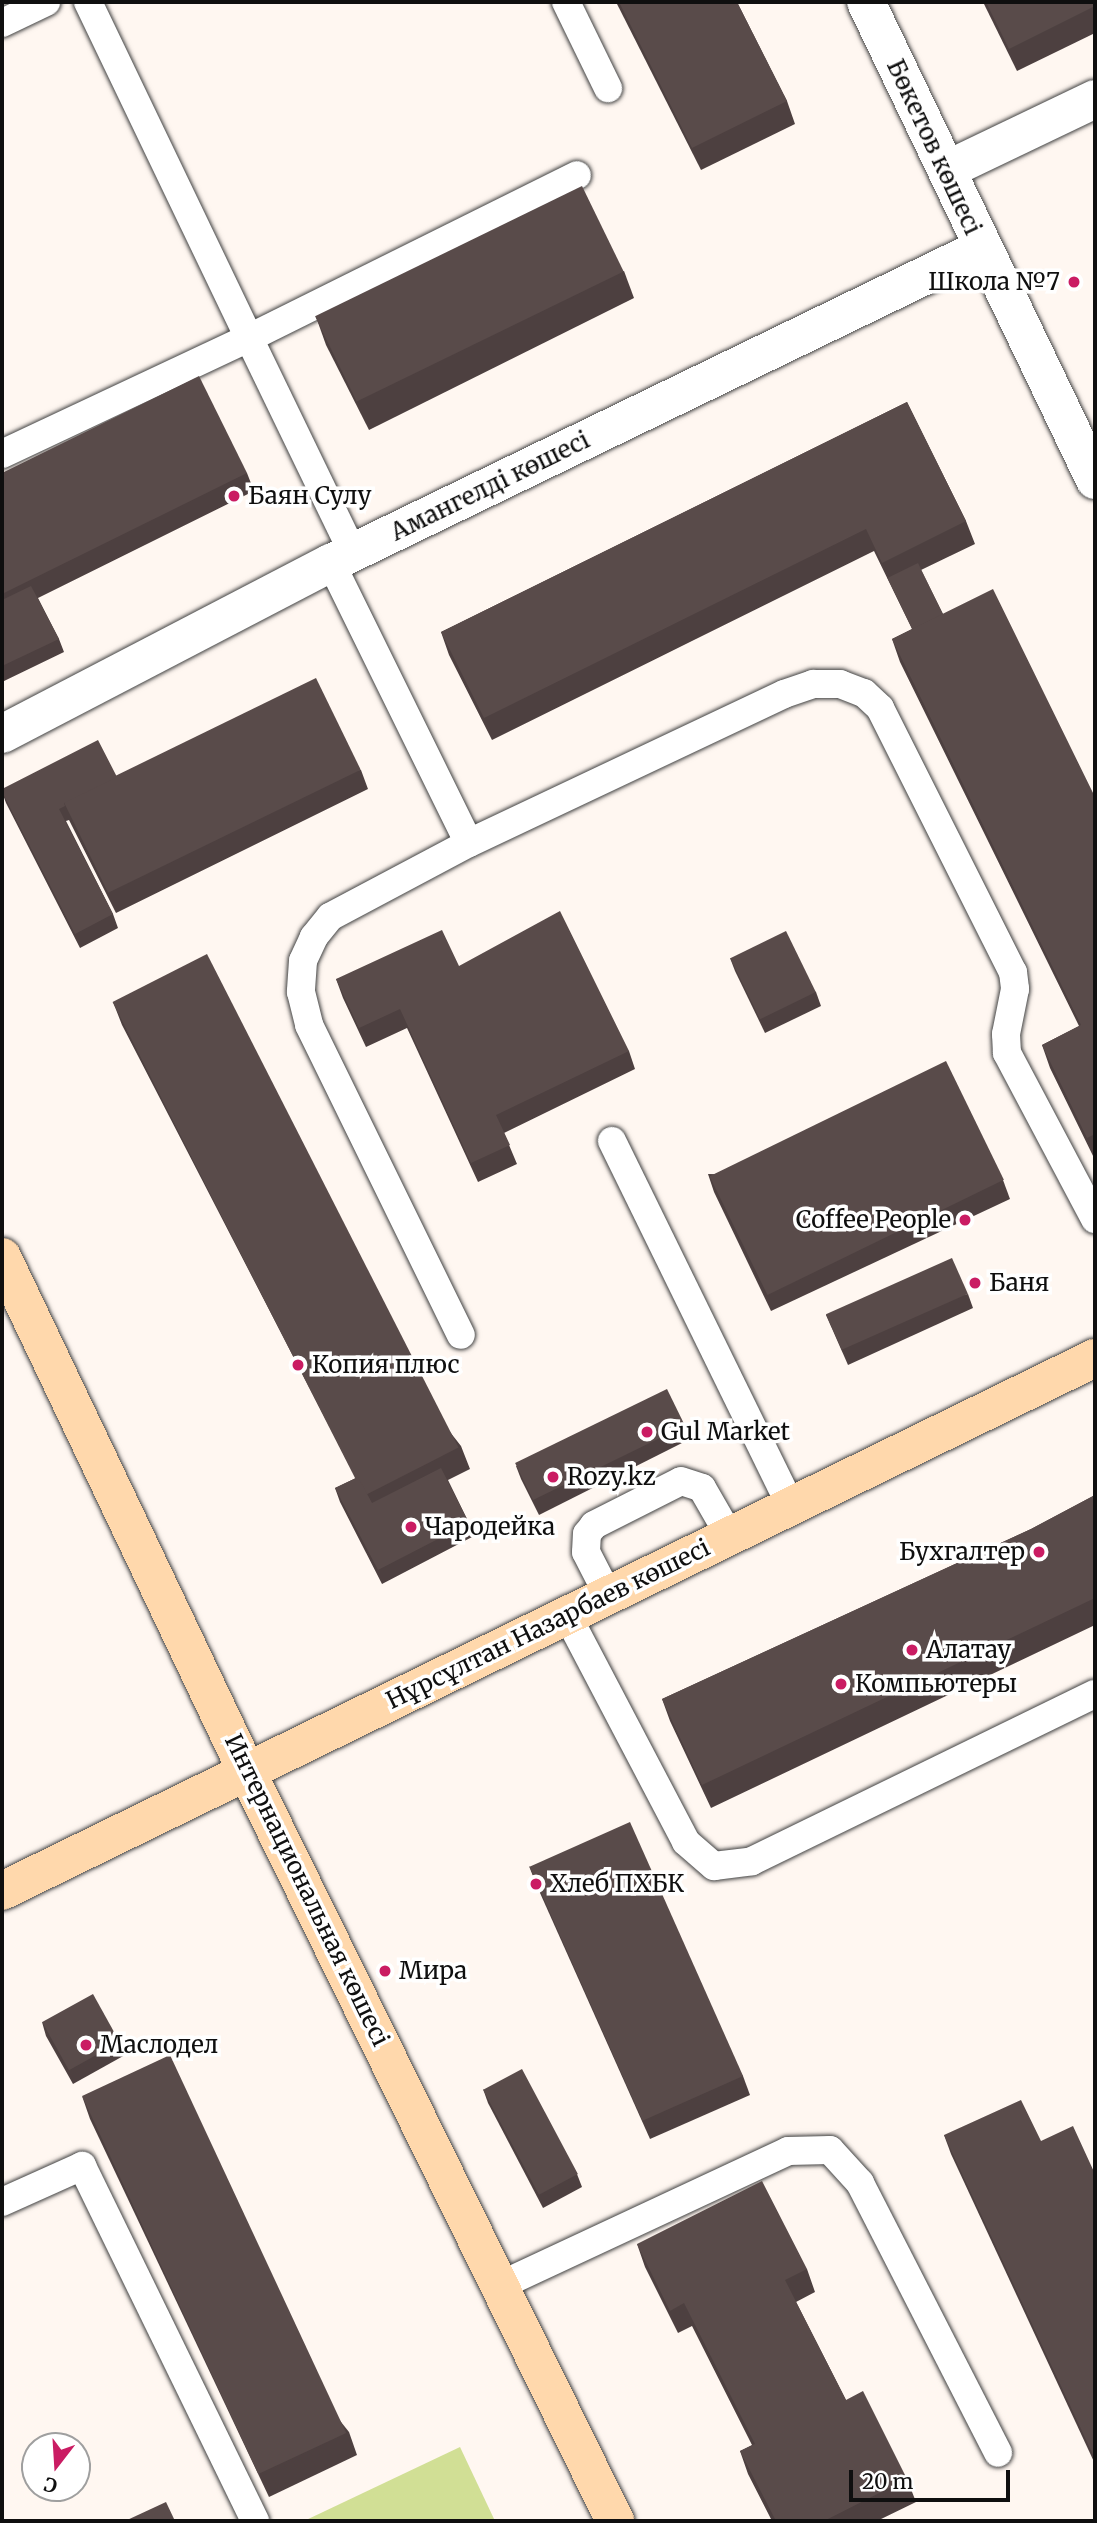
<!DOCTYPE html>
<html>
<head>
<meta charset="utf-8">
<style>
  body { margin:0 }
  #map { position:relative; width:1097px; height:2523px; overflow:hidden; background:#fff7f1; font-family:Merriweather,serif }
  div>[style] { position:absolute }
  .forest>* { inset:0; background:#d1df95 }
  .roads { filter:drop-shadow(0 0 2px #424242) drop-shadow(0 0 2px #424242) }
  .service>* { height:28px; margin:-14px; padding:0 14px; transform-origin:14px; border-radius:14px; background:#fff }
  .minor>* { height:38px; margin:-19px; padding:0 19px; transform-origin:19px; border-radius:19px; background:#fff }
  .tertiary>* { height:38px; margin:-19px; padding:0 19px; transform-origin:19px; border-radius:19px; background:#fff }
  .secondary>* { height:38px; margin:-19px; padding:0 19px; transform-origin:19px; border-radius:19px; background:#ffd8ac }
  .wall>* { inset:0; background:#4d4040 }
  .building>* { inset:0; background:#594b4a; transform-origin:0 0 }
  .dots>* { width:19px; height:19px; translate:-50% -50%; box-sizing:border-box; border:4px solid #fff; border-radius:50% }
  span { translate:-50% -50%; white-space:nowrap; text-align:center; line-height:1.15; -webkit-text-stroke:7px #fff; paint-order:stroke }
  .street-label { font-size:24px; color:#0f0f0f }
  .poi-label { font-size:24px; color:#0f0f0f }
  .right { translate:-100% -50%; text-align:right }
  .left { translate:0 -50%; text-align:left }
  .frame { position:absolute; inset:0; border:4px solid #0f0f0f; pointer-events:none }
  .north { position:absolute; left:21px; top:2432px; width:70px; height:70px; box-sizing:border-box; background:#fff; border:2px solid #9f9f9f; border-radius:50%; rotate:197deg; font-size:19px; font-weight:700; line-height:28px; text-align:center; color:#0f0f0f }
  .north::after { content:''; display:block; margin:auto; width:24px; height:32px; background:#ca1c63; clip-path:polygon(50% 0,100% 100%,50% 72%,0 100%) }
  .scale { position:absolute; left:849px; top:2470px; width:161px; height:32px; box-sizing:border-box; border:4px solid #0f0f0f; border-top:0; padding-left:9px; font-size:21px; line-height:24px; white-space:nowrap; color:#0f0f0f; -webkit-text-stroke:5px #fff; paint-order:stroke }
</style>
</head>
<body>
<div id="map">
  <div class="forest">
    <div style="clip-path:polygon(460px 2447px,495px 2521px,304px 2521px)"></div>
  </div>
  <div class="roads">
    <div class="service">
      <div style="left:88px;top:2px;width:373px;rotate:64.4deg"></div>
      <div style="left:249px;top:338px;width:366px;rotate:-26.4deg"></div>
      <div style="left:566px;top:2px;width:96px;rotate:64deg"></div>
      <div style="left:2px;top:23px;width:49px;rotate:-25.5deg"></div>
      <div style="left:2px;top:454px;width:273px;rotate:-25.2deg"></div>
      <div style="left:249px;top:338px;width:239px;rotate:64.2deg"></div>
      <div style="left:331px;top:563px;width:312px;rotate:63.8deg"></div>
      <div style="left:469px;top:843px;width:157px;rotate:152deg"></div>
      <div style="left:330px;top:917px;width:26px;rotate:129deg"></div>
      <div style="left:314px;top:937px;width:26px;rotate:115deg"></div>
      <div style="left:303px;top:961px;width:31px;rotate:94deg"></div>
      <div style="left:301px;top:992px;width:34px;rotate:76deg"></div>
      <div style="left:309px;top:1025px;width:345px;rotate:63.9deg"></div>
      <div style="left:469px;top:843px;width:348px;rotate:-25.3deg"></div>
      <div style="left:784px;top:694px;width:31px;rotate:-19deg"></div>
      <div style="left:813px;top:684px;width:27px"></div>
      <div style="left:840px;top:684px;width:26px;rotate:21deg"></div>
      <div style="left:864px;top:693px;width:22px;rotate:43deg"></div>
      <div style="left:880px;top:708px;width:296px;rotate:63.3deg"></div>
      <div style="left:1013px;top:972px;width:17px;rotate:83deg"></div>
      <div style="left:1015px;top:989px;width:46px;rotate:101.3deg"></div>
      <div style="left:1006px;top:1034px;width:19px;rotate:87deg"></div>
      <div style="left:1007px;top:1053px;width:188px;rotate:62.1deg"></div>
      <div style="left:612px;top:1141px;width:405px;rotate:63.9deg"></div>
      <div style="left:608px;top:1595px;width:48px;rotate:-117.1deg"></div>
      <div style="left:586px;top:1552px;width:18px;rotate:-87deg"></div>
      <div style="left:587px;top:1534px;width:11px;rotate:-52deg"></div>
      <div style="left:594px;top:1525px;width:97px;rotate:-26.8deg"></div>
      <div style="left:681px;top:1481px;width:22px;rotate:18deg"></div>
      <div style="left:702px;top:1488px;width:54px;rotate:60.1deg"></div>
      <div style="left:567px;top:1615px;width:256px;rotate:62.3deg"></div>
      <div style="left:686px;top:1842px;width:37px;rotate:41deg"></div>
      <div style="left:714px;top:1866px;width:38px;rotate:-7deg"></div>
      <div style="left:752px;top:1861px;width:381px;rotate:-26deg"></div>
      <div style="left:2px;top:2202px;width:88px;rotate:-24.2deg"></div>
      <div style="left:82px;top:2166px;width:395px;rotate:64deg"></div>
      <div style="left:501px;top:2285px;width:317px;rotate:-25deg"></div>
      <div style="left:788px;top:2151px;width:42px;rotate:-1.4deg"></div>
      <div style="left:830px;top:2150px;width:45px;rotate:47.7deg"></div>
      <div style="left:860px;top:2183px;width:303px;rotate:62.9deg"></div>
    </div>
    <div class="minor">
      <div style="left:947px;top:170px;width:164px;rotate:-25.6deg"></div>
      <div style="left:2px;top:734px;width:371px;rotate:-27.5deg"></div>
      <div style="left:331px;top:563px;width:723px;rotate:-25.82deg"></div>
    </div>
    <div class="tertiary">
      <div style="left:866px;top:2px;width:530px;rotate:64.4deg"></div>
    </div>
    <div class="secondary">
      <div style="left:2px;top:1257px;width:570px;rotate:64.56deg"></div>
      <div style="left:247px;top:1772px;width:835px;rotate:63.83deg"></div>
      <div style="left:2px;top:1891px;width:1216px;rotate:-26deg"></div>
    </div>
  </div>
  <div class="wall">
    <div style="clip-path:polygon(616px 2px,737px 2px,787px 101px,795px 124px,701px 170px)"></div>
    <div style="clip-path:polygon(983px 2px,1095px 2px,1095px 33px,1017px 71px)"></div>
    <div style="clip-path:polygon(624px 271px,634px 298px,369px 430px,326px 345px,316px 317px)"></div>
    <div style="clip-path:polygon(907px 402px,966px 521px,975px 544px,921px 570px,943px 614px,1095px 797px,1095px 1160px,1050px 1068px,1042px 1045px,1079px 1026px,900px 662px,892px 639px,912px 629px,874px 551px,492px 740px,449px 655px,441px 632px)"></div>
    <div style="clip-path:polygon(2px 473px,247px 473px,254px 491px,38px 598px,59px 639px,64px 652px,2px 682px)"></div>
    <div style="clip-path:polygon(361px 770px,368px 789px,116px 913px,69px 820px,66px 821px,113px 914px,118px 928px,80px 948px,6px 803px,2px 792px,117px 777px)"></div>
    <div style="clip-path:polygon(730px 958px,816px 992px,821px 1006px,765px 1033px,735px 971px)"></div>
    <div style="clip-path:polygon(459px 966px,629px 1051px,635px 1069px,504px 1133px,517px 1164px,478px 1182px,407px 1028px,366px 1047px,343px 998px,336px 979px)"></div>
    <div style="clip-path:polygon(113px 1002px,461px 1446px,470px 1469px,448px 1480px,469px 1523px,474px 1536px,382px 1584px,340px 1502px,335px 1488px,356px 1478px,122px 1025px)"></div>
    <div style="clip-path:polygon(708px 1174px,1003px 1180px,1010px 1199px,771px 1311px,714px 1192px)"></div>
    <div style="clip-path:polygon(968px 1294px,973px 1308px,848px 1365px,826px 1315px)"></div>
    <div style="clip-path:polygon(685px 1426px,690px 1439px,539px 1515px,521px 1479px,516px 1466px)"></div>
    <div style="clip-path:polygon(1095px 1495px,1095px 1625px,711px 1808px,670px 1721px,662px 1699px,1031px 1529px)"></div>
    <div style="clip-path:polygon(529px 1866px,743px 2076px,750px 2095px,650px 2139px,536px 1884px)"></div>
    <div style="clip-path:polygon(42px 2022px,120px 2042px,125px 2055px,73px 2084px,46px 2036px)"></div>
    <div style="clip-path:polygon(483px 2089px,577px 2174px,582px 2187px,543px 2208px,488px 2103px)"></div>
    <div style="clip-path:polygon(82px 2096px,349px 2432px,357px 2455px,269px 2497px,90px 2119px)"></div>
    <div style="clip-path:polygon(944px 2135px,1041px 2141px,1095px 2174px,1095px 2464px,951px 2154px)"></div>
    <div style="clip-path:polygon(637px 2244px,807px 2269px,815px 2292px,796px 2302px,846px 2400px,907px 2479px,916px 2502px,877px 2521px,772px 2521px,748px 2474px,740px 2451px,752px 2445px,692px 2326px,678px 2333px,645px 2267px)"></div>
  </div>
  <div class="building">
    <div style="clip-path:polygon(619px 2px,737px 2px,787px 101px,692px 148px)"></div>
    <div style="clip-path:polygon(986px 2px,1095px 2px,1095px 6px,1009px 49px)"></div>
    <div style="left:582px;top:186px;width:95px;height:297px;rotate:64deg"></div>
    <div style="clip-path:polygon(199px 376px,247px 473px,2px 594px,2px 473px)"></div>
    <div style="clip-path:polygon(907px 402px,966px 521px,882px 563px,866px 529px,484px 718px,441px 632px)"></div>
    <div style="left:918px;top:563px;width:57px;height:34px;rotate:64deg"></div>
    <div style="clip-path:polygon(31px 586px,59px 639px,2px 666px,2px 600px)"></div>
    <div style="clip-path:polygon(993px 589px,1095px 797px,1095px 1134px,1087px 1138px,1042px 1045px,1081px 1025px,892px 639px)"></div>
    <div style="left:316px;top:678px;width:102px;height:281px;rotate:64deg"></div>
    <div style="clip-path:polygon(98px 740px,117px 777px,64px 803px,65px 806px,59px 809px,113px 914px,75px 934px,2px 792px,2px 789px)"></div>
    <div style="clip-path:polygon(560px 911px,629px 1051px,496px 1115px,510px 1145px,471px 1163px,400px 1009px,359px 1028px,336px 979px,442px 930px,459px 966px)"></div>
    <div style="left:786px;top:931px;width:68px;height:62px;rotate:64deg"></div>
    <div style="left:207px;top:954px;width:554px;height:106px;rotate:63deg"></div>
    <div style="left:946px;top:1061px;width:132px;height:263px;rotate:64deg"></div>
    <div style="left:952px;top:1258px;width:39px;height:138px;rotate:66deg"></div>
    <div style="left:667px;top:1389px;width:41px;height:169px;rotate:64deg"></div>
    <div style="clip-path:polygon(441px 1468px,469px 1523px,378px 1570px,335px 1488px,358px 1477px,372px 1503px)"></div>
    <div style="clip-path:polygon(1095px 1495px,1095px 1598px,702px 1785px,662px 1699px,1031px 1529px)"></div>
    <div style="left:630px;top:1822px;width:278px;height:110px;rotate:66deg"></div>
    <div style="left:93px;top:1994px;width:55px;height:58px;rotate:61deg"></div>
    <div style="left:170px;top:2055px;width:417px;height:97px;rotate:65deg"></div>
    <div style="left:522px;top:2069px;width:119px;height:44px;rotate:62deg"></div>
    <div style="clip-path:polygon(1021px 2100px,1041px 2141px,1073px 2126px,1095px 2174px,1095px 2459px,944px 2135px)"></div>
    <div style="clip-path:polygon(762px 2181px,807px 2269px,785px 2280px,846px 2400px,863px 2391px,907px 2479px,824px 2521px,776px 2521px,740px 2451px,755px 2444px,684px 2303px,670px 2311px,637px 2244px)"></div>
    <div style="clip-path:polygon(166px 2502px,175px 2521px,125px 2521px)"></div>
  </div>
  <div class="dots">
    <div style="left:1074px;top:282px;background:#ca1c63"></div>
    <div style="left:234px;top:496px;background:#ca1c63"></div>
    <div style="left:965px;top:1220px;background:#ca1c63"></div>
    <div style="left:975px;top:1283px;background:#ca1c63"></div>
    <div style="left:298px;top:1365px;background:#ca1c63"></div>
    <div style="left:647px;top:1432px;background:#ca1c63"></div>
    <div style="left:553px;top:1477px;background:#ca1c63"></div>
    <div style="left:411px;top:1527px;background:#ca1c63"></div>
    <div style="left:1039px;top:1552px;background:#ca1c63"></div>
    <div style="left:912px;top:1650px;background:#ca1c63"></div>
    <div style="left:841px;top:1684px;background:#ca1c63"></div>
    <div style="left:536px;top:1884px;background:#ca1c63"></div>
    <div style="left:385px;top:1971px;background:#ca1c63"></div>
    <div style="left:86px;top:2045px;background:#ca1c63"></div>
  </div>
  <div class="street-label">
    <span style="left:934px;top:147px;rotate:65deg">Бөкетов көшесі</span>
    <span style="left:490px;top:486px;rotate:-26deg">Амангелді көшесі</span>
    <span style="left:548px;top:1624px;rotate:-26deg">Нұрсұлтан Назарбаев көшесі</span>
    <span style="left:307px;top:1890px;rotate:64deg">Интернациональная көшесі</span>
  </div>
  <div class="poi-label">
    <span class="right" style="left:1060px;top:282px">Школа №7</span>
    <span class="left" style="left:248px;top:496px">Баян Сулу</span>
    <span class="right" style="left:951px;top:1220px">Coffee People</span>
    <span class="left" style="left:989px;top:1283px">Баня</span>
    <span class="left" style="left:312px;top:1365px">Копия плюс</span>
    <span class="left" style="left:661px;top:1432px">Gul Market</span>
    <span class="left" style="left:567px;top:1477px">Rozy.kz</span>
    <span class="left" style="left:425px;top:1527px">Чародейка</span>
    <span class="right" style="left:1025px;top:1552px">Бухгалтер</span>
    <span class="left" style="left:926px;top:1650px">Алатау</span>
    <span class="left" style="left:855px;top:1684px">Компьютеры</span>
    <span class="left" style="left:550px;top:1884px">Хлеб ПХБК</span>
    <span class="left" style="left:399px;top:1971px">Мира</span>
    <span class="left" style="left:100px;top:2045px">Маслодел</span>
  </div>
  <div class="frame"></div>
  <div class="north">С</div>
  <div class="scale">20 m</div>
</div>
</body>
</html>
